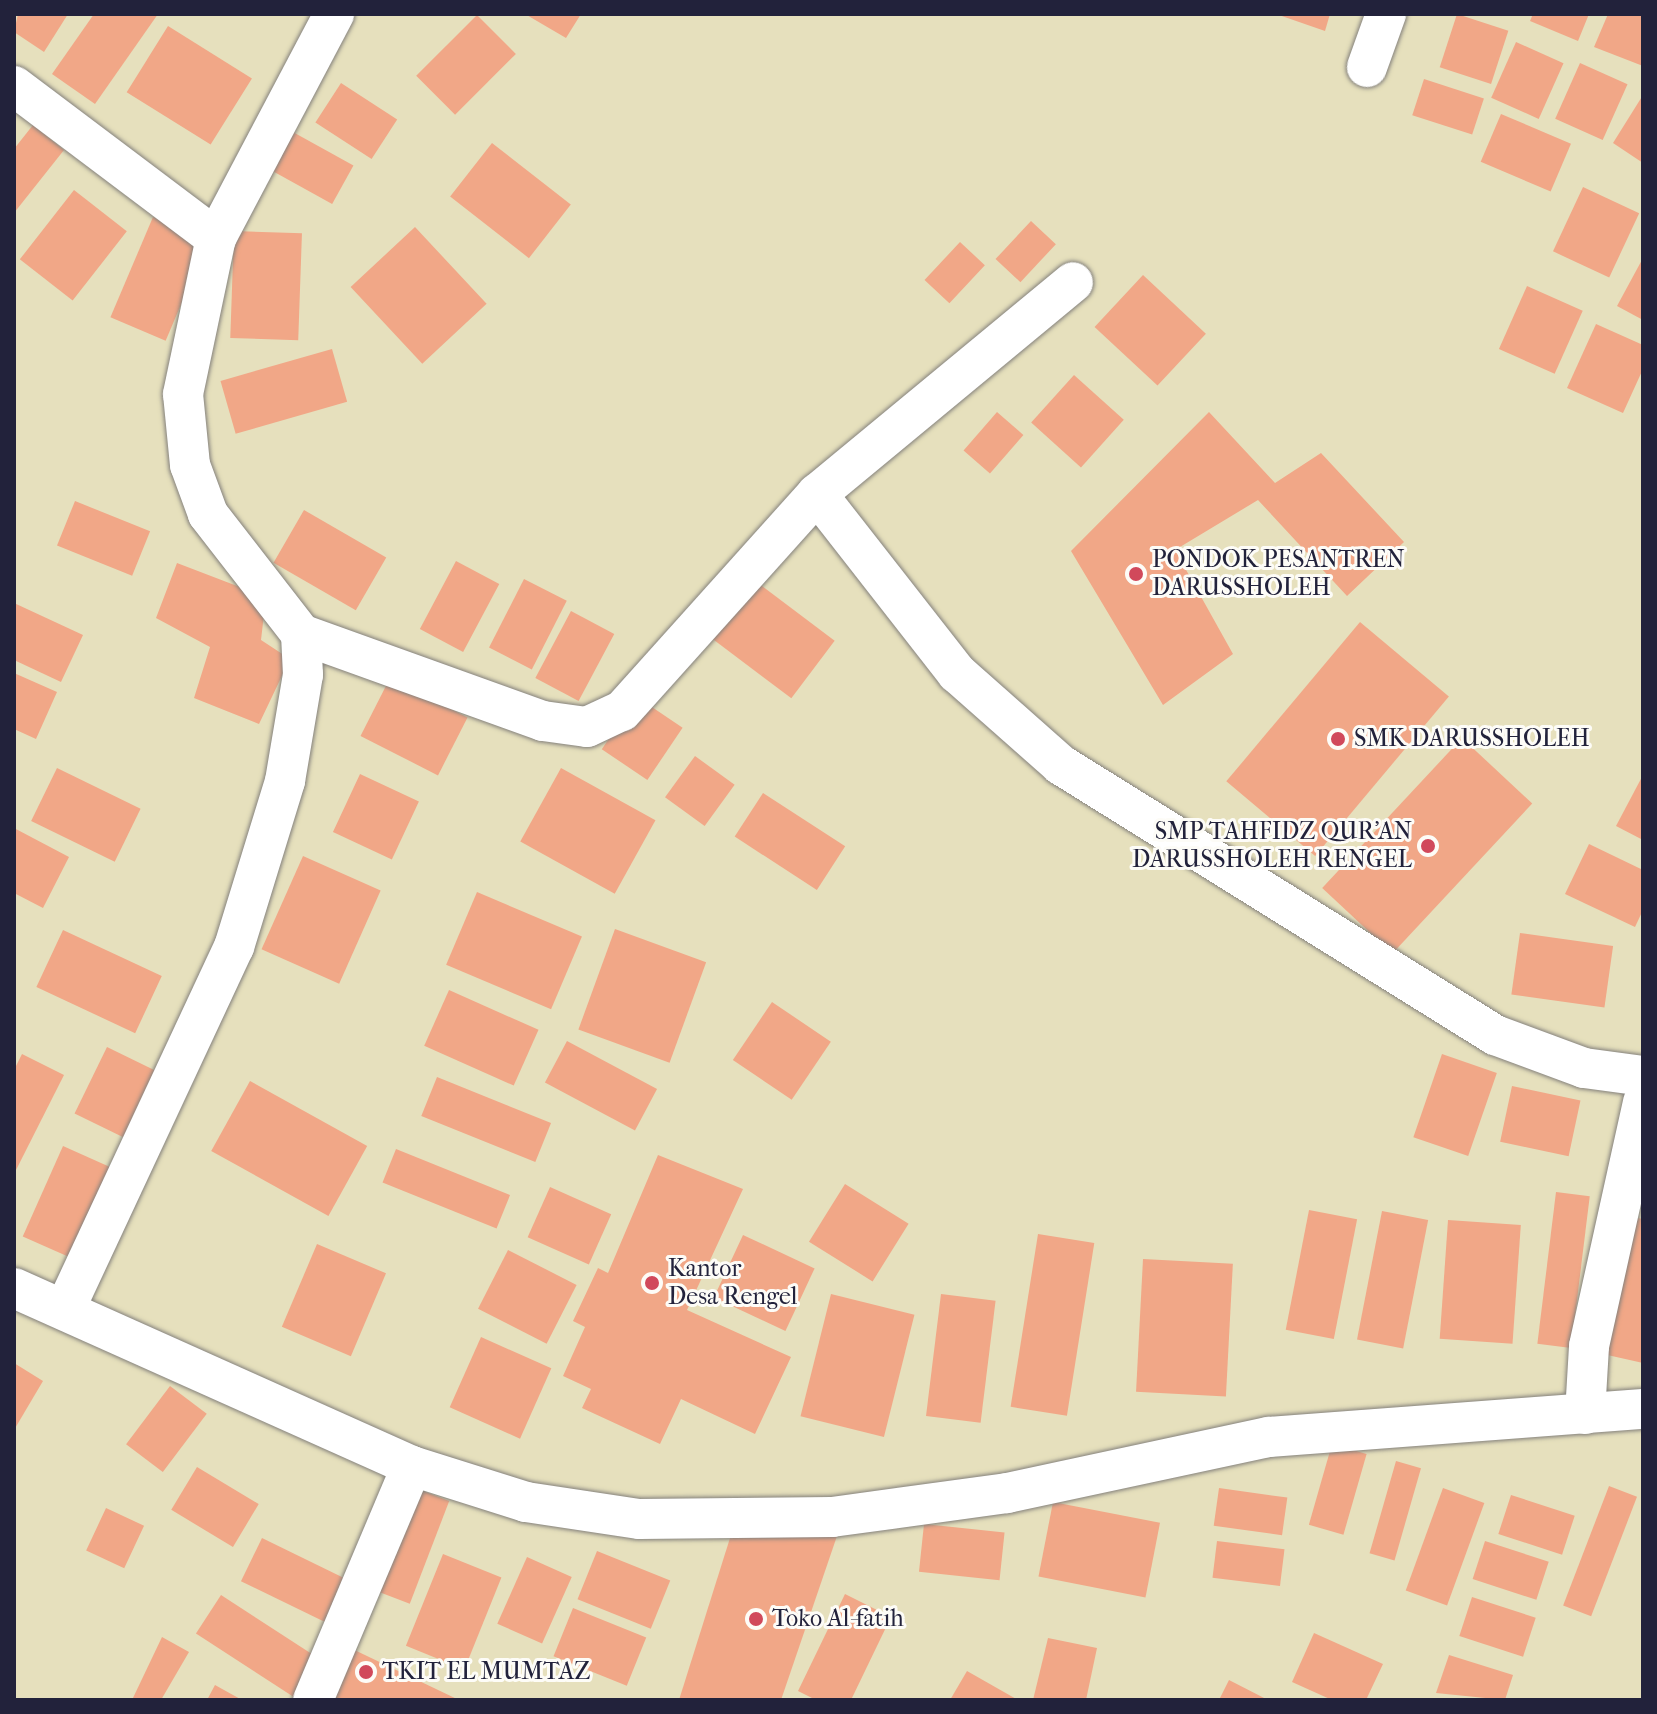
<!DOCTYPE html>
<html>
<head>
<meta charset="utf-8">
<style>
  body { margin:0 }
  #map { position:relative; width:1657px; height:1714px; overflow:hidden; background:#e6e0bd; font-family:"IM FELL French Canon",serif }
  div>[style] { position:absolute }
  .building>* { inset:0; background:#f1a787; transform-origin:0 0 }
  .roads { filter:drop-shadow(0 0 2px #84817c) drop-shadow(0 0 2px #84817c) }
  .minor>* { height:40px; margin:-20px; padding:0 20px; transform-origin:20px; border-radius:20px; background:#fff }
  .dots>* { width:22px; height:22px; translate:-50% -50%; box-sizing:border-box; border:4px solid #fdfcf7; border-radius:50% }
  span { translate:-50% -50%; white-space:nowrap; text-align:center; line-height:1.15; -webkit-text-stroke:6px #fdfcf7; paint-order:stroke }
  .poi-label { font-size:24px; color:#22223b }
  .left { translate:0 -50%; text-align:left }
  .right { translate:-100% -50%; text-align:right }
  .frame { position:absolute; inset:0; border:16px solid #22223b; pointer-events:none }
</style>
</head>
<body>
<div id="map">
  <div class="building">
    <div style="clip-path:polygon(18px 14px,68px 14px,44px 52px,14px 32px)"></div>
    <div style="clip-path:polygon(94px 14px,158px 14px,95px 104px,52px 74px)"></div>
    <div style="clip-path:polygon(525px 14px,581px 14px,566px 38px)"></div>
    <div style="clip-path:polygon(1276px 14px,1330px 14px,1325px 31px)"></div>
    <div style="left:1457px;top:14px;width:54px;height:56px;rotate:18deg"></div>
    <div style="clip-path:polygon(1533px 14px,1589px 14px,1578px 41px,1530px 21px)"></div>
    <div style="clip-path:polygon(1608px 14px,1643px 14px,1643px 66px,1594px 47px)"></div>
    <div style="left:477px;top:15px;width:55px;height:86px;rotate:45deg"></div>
    <div style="left:168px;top:26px;width:99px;height:78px;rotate:32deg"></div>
    <div style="left:1516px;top:42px;width:52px;height:61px;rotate:24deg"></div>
    <div style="left:1580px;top:63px;width:52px;height:61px;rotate:24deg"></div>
    <div style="left:1424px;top:79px;width:63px;height:38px;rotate:18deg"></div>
    <div style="left:341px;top:83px;width:67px;height:47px;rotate:33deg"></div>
    <div style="clip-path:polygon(1643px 95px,1643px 163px,1613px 143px)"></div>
    <div style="left:1501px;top:114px;width:76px;height:52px;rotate:23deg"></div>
    <div style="left:273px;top:121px;width:92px;height:44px;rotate:29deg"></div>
    <div style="clip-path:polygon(33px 125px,64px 150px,14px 213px,14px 149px)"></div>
    <div style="left:492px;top:143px;width:100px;height:68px;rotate:38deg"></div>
    <div style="left:1583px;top:187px;width:62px;height:71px;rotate:25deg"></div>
    <div style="left:74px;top:190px;width:67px;height:88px;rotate:38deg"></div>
    <div style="left:153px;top:217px;width:60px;height:109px;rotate:23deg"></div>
    <div style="left:1031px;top:221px;width:34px;height:52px;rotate:43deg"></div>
    <div style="left:415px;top:227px;width:105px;height:88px;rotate:47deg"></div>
    <div style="left:234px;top:231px;width:68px;height:107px;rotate:2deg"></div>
    <div style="left:960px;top:242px;width:34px;height:52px;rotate:43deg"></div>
    <div style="clip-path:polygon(1643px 258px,1643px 320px,1617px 306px)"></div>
    <div style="left:1143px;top:275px;width:86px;height:71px;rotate:43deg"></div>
    <div style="left:1527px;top:286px;width:61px;height:69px;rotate:24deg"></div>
    <div style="clip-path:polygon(1596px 324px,1643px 345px,1643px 369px,1623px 413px,1567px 388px)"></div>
    <div style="left:332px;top:349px;width:55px;height:116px;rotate:74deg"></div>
    <div style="left:1074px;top:375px;width:67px;height:64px;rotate:42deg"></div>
    <div style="left:997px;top:412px;width:35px;height:51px;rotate:41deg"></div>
    <div style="clip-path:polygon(1209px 412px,1275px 483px,1321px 453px,1404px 542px,1347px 596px,1258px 500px,1175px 550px,1233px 654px,1163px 705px,1071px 551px)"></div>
    <div style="left:75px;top:501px;width:81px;height:48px;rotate:22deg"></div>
    <div style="left:304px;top:510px;width:95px;height:61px;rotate:30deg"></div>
    <div style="left:456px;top:561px;width:49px;height:77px;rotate:28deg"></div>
    <div style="clip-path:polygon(177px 563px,266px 597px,261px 640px,290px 659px,259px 724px,194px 698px,210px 647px,156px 618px)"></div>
    <div style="left:524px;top:579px;width:48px;height:77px;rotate:27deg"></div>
    <div style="left:754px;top:580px;width:101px;height:72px;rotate:37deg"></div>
    <div style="clip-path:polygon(14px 603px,83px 635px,61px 682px,14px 660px)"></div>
    <div style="left:571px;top:611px;width:49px;height:76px;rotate:28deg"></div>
    <div style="left:1360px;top:622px;width:116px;height:208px;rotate:40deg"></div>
    <div style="clip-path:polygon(14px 673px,57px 692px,36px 739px,14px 729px)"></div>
    <div style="left:390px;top:678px;width:87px;height:65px;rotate:27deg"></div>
    <div style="left:637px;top:697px;width:55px;height:63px;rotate:34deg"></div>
    <div style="left:1462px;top:738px;width:96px;height:205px;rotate:43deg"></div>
    <div style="left:695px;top:756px;width:49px;height:51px;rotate:36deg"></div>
    <div style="left:57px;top:768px;width:93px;height:59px;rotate:26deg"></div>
    <div style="left:561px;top:768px;width:108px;height:84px;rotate:29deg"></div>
    <div style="left:360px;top:774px;width:65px;height:64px;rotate:25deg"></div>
    <div style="clip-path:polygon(1643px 775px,1643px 840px,1616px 826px)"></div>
    <div style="left:763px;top:793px;width:98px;height:52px;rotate:33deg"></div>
    <div style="clip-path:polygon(14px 828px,69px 857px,43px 908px,14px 893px)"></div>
    <div style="clip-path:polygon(1589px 844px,1643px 870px,1643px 910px,1635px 927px,1565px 894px)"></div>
    <div style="left:303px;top:856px;width:85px;height:102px;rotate:24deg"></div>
    <div style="left:477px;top:892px;width:114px;height:79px;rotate:23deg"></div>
    <div style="left:615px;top:929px;width:97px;height:107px;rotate:20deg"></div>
    <div style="left:63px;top:930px;width:109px;height:63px;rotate:25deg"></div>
    <div style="left:1520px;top:933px;width:94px;height:62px;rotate:8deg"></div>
    <div style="left:449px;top:990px;width:98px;height:61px;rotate:24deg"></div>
    <div style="left:772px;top:1002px;width:71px;height:70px;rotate:34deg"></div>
    <div style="left:567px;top:1041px;width:102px;height:47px;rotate:28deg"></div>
    <div style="left:107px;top:1047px;width:61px;height:74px;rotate:26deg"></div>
    <div style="clip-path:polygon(22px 1054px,64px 1075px,14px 1174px,14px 1070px)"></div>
    <div style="left:1442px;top:1054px;width:58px;height:88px;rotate:19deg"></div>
    <div style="left:437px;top:1077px;width:123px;height:42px;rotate:22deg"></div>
    <div style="left:250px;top:1081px;width:134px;height:80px;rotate:29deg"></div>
    <div style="left:1512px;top:1086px;width:70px;height:57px;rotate:12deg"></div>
    <div style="left:63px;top:1146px;width:52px;height:99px;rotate:24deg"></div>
    <div style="left:396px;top:1149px;width:123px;height:36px;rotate:22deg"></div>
    <div style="clip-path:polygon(658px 1155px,743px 1189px,687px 1310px,791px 1357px,755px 1434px,681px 1399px,660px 1444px,582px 1408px,591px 1389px,563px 1376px,585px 1327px,573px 1321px,598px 1268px,608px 1273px)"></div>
    <div style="left:845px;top:1184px;width:75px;height:68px;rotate:32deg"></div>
    <div style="left:550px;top:1187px;width:67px;height:55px;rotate:24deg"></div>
    <div style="left:1556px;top:1192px;width:34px;height:153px;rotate:7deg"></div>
    <div style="left:1309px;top:1210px;width:49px;height:122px;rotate:11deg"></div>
    <div style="left:1382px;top:1211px;width:47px;height:131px;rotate:11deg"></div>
    <div style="clip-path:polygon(1632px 1217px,1643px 1219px,1643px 1363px,1603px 1354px)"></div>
    <div style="left:1448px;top:1220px;width:73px;height:119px;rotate:4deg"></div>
    <div style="left:1038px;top:1234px;width:57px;height:175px;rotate:9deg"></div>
    <div style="left:743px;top:1235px;width:79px;height:69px;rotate:25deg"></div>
    <div style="left:317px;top:1244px;width:75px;height:90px;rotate:23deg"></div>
    <div style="left:508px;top:1250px;width:77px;height:66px;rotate:27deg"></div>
    <div style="left:1143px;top:1259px;width:90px;height:133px;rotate:3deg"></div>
    <div style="left:831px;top:1294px;width:86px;height:126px;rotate:14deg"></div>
    <div style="left:941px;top:1294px;width:55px;height:123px;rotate:7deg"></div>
    <div style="left:481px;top:1337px;width:77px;height:77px;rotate:24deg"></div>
    <div style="clip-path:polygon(14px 1363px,43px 1381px,14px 1430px)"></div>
    <div style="left:170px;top:1386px;width:46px;height:73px;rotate:37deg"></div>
    <div style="left:1332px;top:1444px;width:36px;height:84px;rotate:16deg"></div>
    <div style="left:1396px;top:1461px;width:26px;height:96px;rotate:16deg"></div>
    <div style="left:197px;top:1467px;width:72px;height:50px;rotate:31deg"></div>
    <div style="left:410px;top:1486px;width:42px;height:110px;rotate:21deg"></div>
    <div style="left:1609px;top:1486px;width:30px;height:128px;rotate:21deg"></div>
    <div style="left:1219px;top:1488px;width:69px;height:38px;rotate:8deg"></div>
    <div style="left:1443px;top:1488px;width:44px;height:109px;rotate:20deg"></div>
    <div style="left:1511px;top:1495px;width:67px;height:41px;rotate:18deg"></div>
    <div style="left:1053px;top:1502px;width:109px;height:76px;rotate:11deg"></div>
    <div style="left:106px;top:1508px;width:42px;height:47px;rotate:25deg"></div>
    <div style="left:924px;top:1524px;width:81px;height:48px;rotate:6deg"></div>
    <div style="clip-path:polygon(837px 1536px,781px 1700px,679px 1700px,730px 1538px)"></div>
    <div style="left:262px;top:1538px;width:102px;height:48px;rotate:26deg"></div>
    <div style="left:1217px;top:1541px;width:68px;height:37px;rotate:7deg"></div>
    <div style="left:1485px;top:1541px;width:67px;height:40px;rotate:18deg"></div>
    <div style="left:597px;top:1551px;width:79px;height:52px;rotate:22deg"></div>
    <div style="left:443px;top:1554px;width:63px;height:99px;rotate:22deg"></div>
    <div style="left:527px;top:1557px;width:49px;height:73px;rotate:24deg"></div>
    <div style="clip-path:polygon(845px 1594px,891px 1617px,851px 1700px,816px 1700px,798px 1691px)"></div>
    <div style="left:221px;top:1595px;width:118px;height:46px;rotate:33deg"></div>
    <div style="left:1472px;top:1597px;width:67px;height:41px;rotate:18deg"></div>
    <div style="left:573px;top:1608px;width:79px;height:52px;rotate:22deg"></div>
    <div style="clip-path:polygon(1314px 1633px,1383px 1664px,1366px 1700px,1332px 1700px,1292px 1682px)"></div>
    <div style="clip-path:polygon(162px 1637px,189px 1652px,161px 1700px,132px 1700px)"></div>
    <div style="clip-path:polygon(1048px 1638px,1097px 1648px,1086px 1700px,1033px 1700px)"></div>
    <div style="clip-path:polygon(344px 1645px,459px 1700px,317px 1700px)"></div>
    <div style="clip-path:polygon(1449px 1655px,1513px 1675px,1505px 1700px,1436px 1693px)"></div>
    <div style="clip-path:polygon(967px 1671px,1018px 1700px,950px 1700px)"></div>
    <div style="clip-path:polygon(1229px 1680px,1268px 1700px,1219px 1700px)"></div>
    <div style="clip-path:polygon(215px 1685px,242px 1700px,207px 1700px)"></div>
  </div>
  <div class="roads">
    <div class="minor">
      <div style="left:1367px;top:67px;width:56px;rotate:-70.3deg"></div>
      <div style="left:14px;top:86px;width:253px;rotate:37deg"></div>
      <div style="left:817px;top:494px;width:227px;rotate:52deg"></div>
      <div style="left:957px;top:673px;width:139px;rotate:41.5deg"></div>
      <div style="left:1061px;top:765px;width:511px;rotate:31.89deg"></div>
      <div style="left:1495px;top:1035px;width:95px;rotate:20.3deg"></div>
      <div style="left:1584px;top:1068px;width:60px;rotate:7.7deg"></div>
      <div style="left:301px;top:634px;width:257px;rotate:19.8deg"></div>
      <div style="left:543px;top:721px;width:44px;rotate:7.8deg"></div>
      <div style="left:587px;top:727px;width:38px;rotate:-25deg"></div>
      <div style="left:622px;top:711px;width:292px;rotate:-48.1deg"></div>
      <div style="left:817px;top:494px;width:332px;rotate:-39.6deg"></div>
      <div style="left:14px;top:1288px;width:436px;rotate:24.1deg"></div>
      <div style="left:412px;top:1466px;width:120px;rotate:17.5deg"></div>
      <div style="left:526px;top:1502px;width:114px;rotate:8.6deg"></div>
      <div style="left:639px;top:1519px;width:193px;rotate:-0.6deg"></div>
      <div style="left:832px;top:1517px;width:177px;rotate:-7.8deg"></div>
      <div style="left:1007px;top:1493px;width:268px;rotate:-12.1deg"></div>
      <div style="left:1269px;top:1437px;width:375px;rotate:-4.3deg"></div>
      <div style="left:65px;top:1309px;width:400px;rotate:-65deg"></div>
      <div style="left:234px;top:947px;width:174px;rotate:-72.9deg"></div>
      <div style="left:285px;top:781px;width:108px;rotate:-80.4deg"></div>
      <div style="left:303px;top:675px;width:41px;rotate:-92.8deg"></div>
      <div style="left:301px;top:634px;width:152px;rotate:-127.8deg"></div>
      <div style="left:208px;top:514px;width:52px;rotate:-110.2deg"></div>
      <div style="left:190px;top:465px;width:71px;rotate:-95.6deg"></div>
      <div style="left:183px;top:394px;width:159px;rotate:-78.1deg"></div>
      <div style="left:216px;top:238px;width:253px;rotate:-62.2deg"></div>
      <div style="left:1585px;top:1414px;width:68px;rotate:-86.6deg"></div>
      <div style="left:1589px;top:1346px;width:250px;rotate:-77.5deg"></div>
      <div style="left:313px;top:1700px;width:254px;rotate:-67.1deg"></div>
    </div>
  </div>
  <div class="dots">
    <div style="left:1136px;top:574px;background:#d1495b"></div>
    <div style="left:1338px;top:739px;background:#d1495b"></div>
    <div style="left:1428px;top:846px;background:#d1495b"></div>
    <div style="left:652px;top:1283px;background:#d1495b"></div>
    <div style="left:756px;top:1619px;background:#d1495b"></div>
    <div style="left:366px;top:1672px;background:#d1495b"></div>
  </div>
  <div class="poi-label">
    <span class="left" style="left:1152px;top:574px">PONDOK PESANTREN<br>DARUSSHOLEH</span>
    <span class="left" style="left:1354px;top:739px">SMK DARUSSHOLEH</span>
    <span class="right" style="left:1412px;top:846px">SMP TAHFIDZ QUR'AN<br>DARUSSHOLEH RENGEL</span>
    <span class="left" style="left:668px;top:1283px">Kantor<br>Desa Rengel</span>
    <span class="left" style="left:772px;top:1619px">Toko Al-fatih</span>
    <span class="left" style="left:382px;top:1672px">TKIT EL MUMTAZ</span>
  </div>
  <div class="frame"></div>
</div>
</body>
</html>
